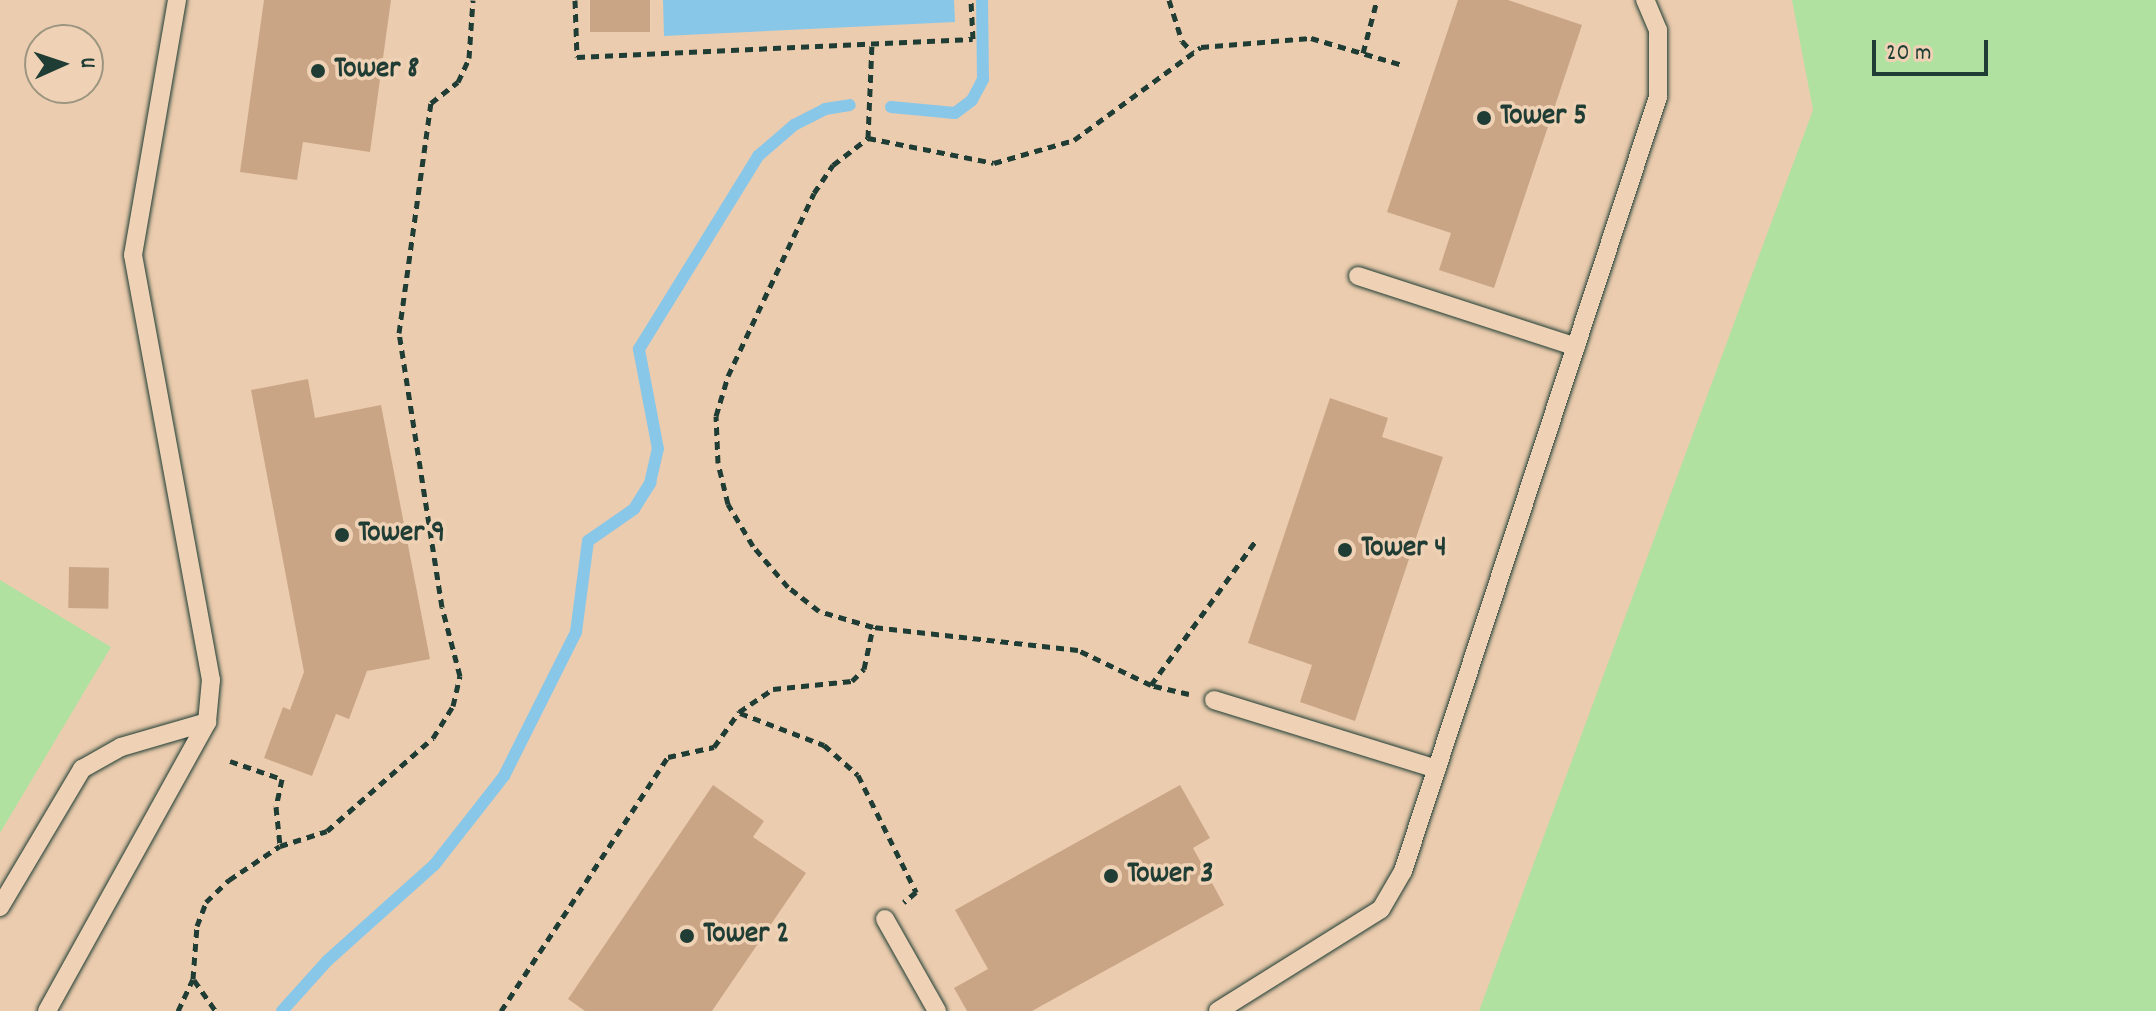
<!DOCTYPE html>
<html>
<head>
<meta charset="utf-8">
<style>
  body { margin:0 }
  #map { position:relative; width:2156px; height:1011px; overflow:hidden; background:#ecccae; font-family:Dekko,sans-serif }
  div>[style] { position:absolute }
  .green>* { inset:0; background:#b0e1a1 }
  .water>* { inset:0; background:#89c7e9 }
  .stream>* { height:12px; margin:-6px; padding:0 6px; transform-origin:6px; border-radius:6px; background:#89c7e9 }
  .building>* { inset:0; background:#c9a586; transform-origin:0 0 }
  .path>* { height:5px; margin-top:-2.5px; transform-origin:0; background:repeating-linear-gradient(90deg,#1f3d34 0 8px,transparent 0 14px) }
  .roads { filter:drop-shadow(0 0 2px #1f3d34) drop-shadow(0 0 2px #1f3d34) }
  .lane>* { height:18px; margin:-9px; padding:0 9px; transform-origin:9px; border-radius:9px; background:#efd2b5 }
  .dots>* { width:22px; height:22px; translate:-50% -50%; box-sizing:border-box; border:4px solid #efd2b5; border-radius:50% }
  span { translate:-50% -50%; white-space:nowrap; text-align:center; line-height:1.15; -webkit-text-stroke:7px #efd2b5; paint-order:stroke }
  .poi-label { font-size:30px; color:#1f3d34; font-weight:700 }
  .left { translate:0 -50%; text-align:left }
  .north { position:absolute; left:24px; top:24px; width:80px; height:80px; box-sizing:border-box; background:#efd2b5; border:2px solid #9c9681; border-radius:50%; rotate:87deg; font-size:22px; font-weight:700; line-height:32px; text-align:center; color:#1f3d34 }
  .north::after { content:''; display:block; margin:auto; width:28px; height:36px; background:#1f3d34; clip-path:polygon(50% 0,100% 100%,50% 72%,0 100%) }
  .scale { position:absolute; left:1872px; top:40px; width:116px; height:36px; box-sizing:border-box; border:4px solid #1f3d34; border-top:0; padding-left:10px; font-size:24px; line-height:28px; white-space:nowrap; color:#1f3d34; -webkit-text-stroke:6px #efd2b5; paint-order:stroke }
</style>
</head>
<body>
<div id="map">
  <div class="green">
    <div style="clip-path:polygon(1792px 0,2156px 0,2156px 1011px,1479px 1011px,1813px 110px)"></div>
    <div style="clip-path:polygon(0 580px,111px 647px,0 833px)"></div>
  </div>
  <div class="water">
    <div style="clip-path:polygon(663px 0,954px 0,955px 22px,664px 36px)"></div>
  </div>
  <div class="stream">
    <div style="left:891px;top:107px;width:64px;rotate:5.4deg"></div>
    <div style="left:955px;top:113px;width:21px;rotate:-37deg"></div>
    <div style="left:972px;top:100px;width:24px;rotate:-62deg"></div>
    <div style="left:983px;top:79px;width:79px;rotate:-90.7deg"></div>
    <div style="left:282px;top:1011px;width:67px;rotate:-48deg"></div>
    <div style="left:327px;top:961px;width:145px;rotate:-41.9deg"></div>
    <div style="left:435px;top:864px;width:112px;rotate:-51.9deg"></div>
    <div style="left:504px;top:776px;width:161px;rotate:-63.4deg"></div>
    <div style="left:576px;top:632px;width:92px;rotate:-82.5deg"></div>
    <div style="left:588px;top:541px;width:56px;rotate:-34.8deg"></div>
    <div style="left:634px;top:509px;width:31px;rotate:-58deg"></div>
    <div style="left:650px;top:483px;width:35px;rotate:-77deg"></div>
    <div style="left:658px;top:449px;width:102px;rotate:-100.8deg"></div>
    <div style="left:639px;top:349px;width:227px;rotate:-58.3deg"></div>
    <div style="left:758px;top:156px;width:48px;rotate:-40.7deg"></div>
    <div style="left:794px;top:125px;width:35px;rotate:-27deg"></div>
    <div style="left:825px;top:109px;width:25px;rotate:-9deg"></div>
  </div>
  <div class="building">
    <div style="clip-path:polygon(264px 0,391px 0,370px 152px,303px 142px,297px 180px,240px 172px)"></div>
    <div style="left:590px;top:0;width:60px;height:32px"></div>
    <div style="clip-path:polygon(1458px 0,1508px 0,1582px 25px,1494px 288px,1439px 270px,1451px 233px,1387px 212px)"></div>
    <div style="clip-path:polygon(308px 379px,315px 418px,381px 405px,430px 659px,367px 671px,349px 719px,336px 714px,312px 776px,264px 758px,283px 707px,290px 710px,304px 672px,251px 390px)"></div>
    <div style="clip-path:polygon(1330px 398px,1388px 418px,1382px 437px,1443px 457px,1355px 721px,1300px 702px,1312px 665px,1248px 643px)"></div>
    <div style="left:69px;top:567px;width:40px;height:41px;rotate:1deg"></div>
    <div style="clip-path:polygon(713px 785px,764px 821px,753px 837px,806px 873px,712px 1011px,585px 1011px,568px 999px)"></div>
    <div style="clip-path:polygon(1180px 785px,1210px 838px,1193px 848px,1224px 905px,1032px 1011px,967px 1011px,954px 988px,988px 969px,955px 910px)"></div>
  </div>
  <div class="path">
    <div style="left:575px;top:0;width:57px;rotate:88deg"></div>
    <div style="left:577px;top:57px;width:396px;rotate:-2.6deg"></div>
    <div style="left:973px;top:39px;width:39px;rotate:-93deg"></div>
    <div style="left:1169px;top:0;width:43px;rotate:72.4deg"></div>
    <div style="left:1182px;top:41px;width:16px;rotate:47deg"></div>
    <div style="left:1363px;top:53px;width:55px;rotate:-75.2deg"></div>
    <div style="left:868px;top:138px;width:94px;rotate:-87.6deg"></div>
    <div style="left:1151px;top:685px;width:177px;rotate:-54deg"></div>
    <div style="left:1189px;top:694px;width:39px;rotate:-167deg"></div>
    <div style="left:1151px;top:685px;width:81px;rotate:-154.4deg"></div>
    <div style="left:1078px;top:650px;width:206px;rotate:-173.6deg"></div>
    <div style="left:873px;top:627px;width:56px;rotate:-163.5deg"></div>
    <div style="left:819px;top:611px;width:39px;rotate:-142deg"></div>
    <div style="left:788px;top:587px;width:54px;rotate:-130.5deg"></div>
    <div style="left:753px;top:546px;width:49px;rotate:-120.8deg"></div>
    <div style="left:728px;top:504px;width:42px;rotate:-103.7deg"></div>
    <div style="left:718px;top:463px;width:47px;rotate:-92.4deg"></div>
    <div style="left:716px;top:416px;width:42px;rotate:-73.3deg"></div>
    <div style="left:728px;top:376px;width:202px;rotate:-64.8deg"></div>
    <div style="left:814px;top:193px;width:34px;rotate:-56deg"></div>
    <div style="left:833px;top:165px;width:44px;rotate:-37.6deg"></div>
    <div style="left:868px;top:138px;width:128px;rotate:11.2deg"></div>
    <div style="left:994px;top:163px;width:83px;rotate:-16deg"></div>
    <div style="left:1074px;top:140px;width:157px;rotate:-36.2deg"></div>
    <div style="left:1201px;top:47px;width:110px;rotate:-4.7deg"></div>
    <div style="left:1311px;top:38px;width:96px;rotate:16.4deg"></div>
    <div style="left:740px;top:713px;width:90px;rotate:20.9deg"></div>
    <div style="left:824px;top:745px;width:45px;rotate:41.4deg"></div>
    <div style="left:858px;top:775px;width:131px;rotate:63.6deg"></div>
    <div style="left:916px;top:892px;width:16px;rotate:140deg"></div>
    <div style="left:230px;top:761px;width:55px;rotate:19.1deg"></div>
    <div style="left:282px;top:779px;width:29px;rotate:102deg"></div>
    <div style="left:276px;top:807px;width:39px;rotate:84deg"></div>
    <div style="left:194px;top:980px;width:38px;rotate:55deg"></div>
    <div style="left:178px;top:1011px;width:35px;rotate:-65deg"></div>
    <div style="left:193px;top:979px;width:53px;rotate:-85.7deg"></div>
    <div style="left:197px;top:926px;width:26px;rotate:-69deg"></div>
    <div style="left:206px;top:902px;width:32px;rotate:-44deg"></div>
    <div style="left:229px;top:880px;width:61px;rotate:-33.7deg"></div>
    <div style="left:280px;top:846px;width:49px;rotate:-17.7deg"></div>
    <div style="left:327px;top:831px;width:141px;rotate:-41.3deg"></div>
    <div style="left:433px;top:738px;width:38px;rotate:-58deg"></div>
    <div style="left:453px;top:706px;width:31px;rotate:-77deg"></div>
    <div style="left:460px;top:676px;width:71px;rotate:-104.6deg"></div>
    <div style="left:442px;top:607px;width:277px;rotate:-98.9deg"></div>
    <div style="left:399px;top:333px;width:232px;rotate:-82.1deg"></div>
    <div style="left:431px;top:103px;width:34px;rotate:-38deg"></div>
    <div style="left:458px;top:82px;width:26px;rotate:-65deg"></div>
    <div style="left:469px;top:58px;width:58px;rotate:-86.1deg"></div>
    <div style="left:501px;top:1011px;width:304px;rotate:-56.7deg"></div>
    <div style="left:668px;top:757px;width:47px;rotate:-12.3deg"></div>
    <div style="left:714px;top:747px;width:43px;rotate:-54.5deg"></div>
    <div style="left:739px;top:712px;width:41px;rotate:-34.1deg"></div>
    <div style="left:773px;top:689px;width:79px;rotate:-5.8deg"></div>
    <div style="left:852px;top:681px;width:17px;rotate:-45deg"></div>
    <div style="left:864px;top:669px;width:43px;rotate:-77.9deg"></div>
  </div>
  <div class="roads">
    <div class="lane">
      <div style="left:1358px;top:276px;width:229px;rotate:18deg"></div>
      <div style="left:1214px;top:700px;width:233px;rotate:17.2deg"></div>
      <div style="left:0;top:907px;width:161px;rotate:-59.3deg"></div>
      <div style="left:82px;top:769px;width:45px;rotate:-29.4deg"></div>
      <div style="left:121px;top:747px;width:90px;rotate:-16.2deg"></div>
      <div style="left:885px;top:919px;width:106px;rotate:60.5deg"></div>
      <div style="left:47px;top:1011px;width:330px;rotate:-61deg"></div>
      <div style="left:207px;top:722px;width:42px;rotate:-84.6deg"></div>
      <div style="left:211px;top:680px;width:432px;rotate:-100.4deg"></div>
      <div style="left:133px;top:255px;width:259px;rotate:-80.2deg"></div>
      <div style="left:1218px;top:1011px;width:192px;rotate:-32deg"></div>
      <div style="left:1381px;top:909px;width:44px;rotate:-59.9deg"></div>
      <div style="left:1403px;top:871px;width:815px;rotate:-71.77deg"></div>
      <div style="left:1658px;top:97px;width:67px;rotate:-90deg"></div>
      <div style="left:1658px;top:30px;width:33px;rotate:-113deg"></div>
    </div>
  </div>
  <div class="dots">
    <div style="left:318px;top:71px;background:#1f3d34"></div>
    <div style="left:1484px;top:118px;background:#1f3d34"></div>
    <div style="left:342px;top:535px;background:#1f3d34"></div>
    <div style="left:1345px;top:550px;background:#1f3d34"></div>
    <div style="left:1111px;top:876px;background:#1f3d34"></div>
    <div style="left:687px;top:936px;background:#1f3d34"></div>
  </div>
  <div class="poi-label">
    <span class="left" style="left:334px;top:71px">Tower 8</span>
    <span class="left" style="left:1500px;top:118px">Tower 5</span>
    <span class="left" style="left:358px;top:535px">Tower 9</span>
    <span class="left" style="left:1361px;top:550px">Tower 4</span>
    <span class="left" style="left:1127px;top:876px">Tower 3</span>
    <span class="left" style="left:703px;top:936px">Tower 2</span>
  </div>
  <div class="north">U</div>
  <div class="scale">20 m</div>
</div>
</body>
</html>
